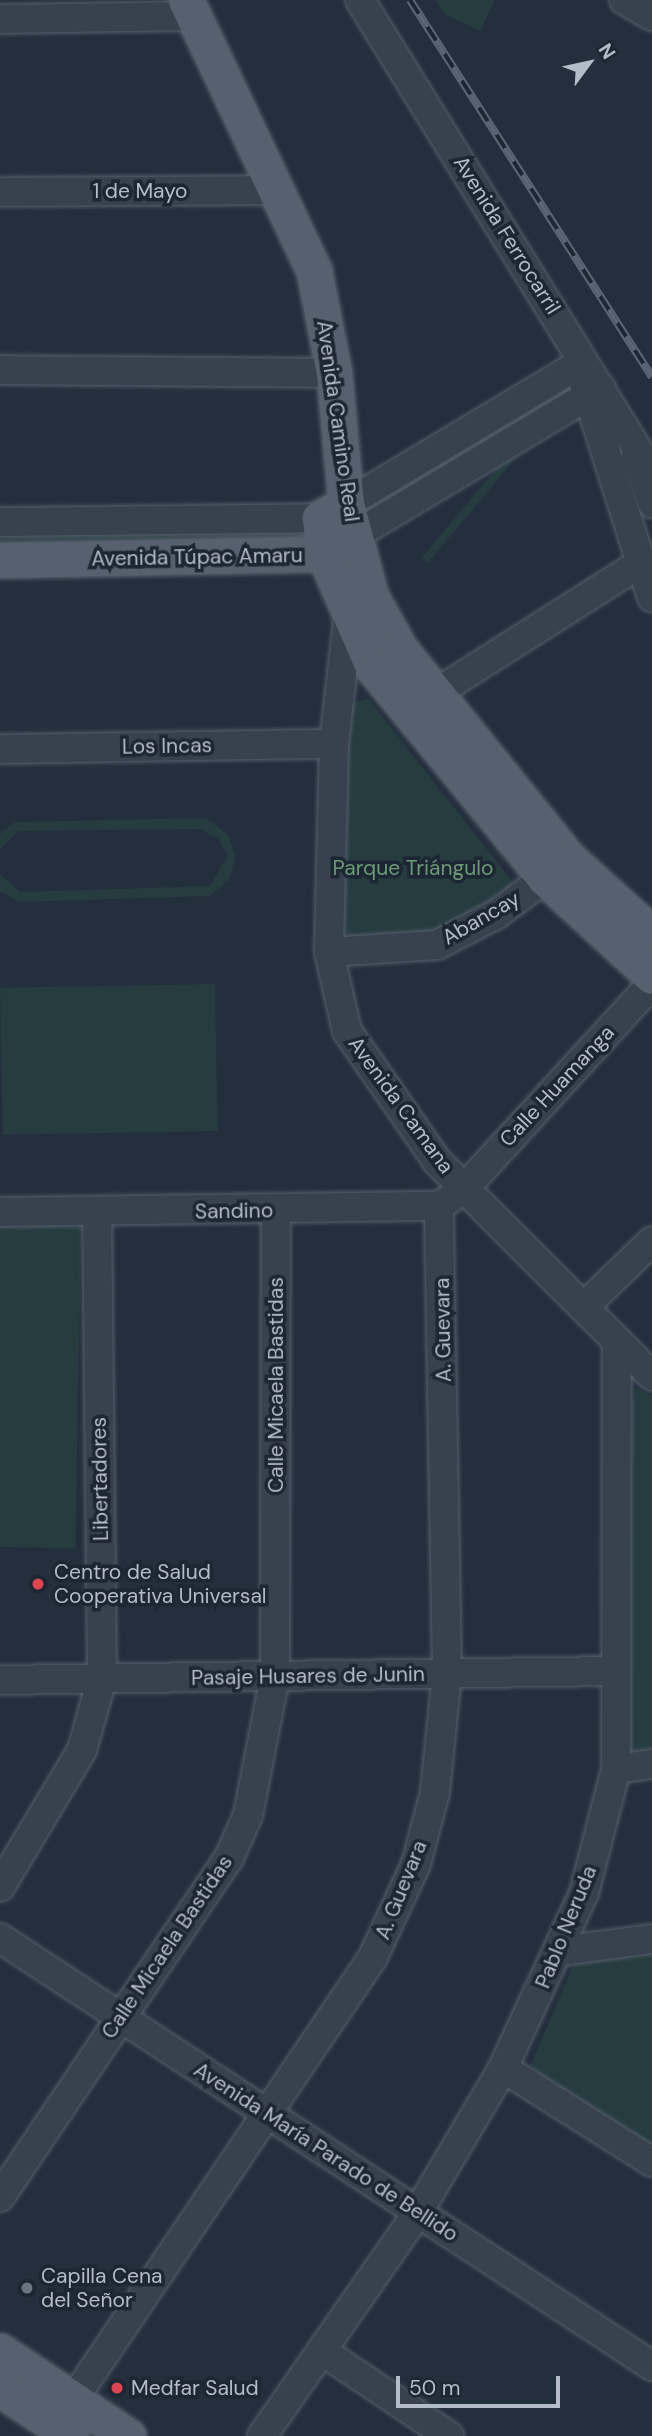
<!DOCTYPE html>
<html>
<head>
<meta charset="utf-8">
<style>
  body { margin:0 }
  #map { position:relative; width:652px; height:2436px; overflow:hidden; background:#242f3e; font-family:"DM Sans",sans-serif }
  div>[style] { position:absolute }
  .green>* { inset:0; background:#263c3f; transform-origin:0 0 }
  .roads { filter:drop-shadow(0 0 2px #565f6c) drop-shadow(0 0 2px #565f6c) }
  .minor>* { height:28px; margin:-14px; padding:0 14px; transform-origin:14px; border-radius:14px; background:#38414e }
  .major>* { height:35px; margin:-17.5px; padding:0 17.5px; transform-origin:17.5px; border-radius:17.5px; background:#56606e }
  .rail>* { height:8px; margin-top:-4px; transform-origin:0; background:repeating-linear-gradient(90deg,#1d2633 0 16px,#5a6575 0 32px); box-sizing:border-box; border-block:2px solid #5a6575 }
  .dots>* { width:19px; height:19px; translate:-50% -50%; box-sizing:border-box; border:4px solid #1d2633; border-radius:50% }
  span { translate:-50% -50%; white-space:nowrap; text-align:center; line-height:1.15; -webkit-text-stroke:7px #1d2633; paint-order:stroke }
  .street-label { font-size:21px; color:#b4bcc9 }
  .park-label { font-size:21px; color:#6b9a76 }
  .poi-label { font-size:21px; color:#b4bcc9 }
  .left { translate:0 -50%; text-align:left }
  .north { position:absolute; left:554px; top:28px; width:70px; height:70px; -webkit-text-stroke:5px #1d2633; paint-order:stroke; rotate:57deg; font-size:19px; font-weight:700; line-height:28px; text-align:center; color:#b4bcc9 }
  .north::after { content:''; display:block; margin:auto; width:24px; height:32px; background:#b4bcc9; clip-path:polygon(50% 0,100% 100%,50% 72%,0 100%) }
  .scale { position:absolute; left:396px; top:2376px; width:164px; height:32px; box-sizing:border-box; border:4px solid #b4bcc9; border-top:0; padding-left:9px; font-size:21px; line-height:24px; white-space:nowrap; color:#b4bcc9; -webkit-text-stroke:5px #1d2633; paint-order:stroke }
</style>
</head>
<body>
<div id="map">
  <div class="green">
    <div style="clip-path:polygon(435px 0,495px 0,480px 31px,445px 14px)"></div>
    <div style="left:565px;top:387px;width:8px;height:223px;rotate:40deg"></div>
    <div style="clip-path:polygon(310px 530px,317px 545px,0 551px,0 531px)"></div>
    <div style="clip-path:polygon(368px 698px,515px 885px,437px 933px,342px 947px,348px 705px)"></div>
    <div style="clip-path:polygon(206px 818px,229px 836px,235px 858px,229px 880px,210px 896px,18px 902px,0 891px,0 875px,20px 892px,210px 886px,228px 855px,218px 839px,201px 829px,18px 831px,0 849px,0 834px,15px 822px)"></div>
    <div style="left:215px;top:984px;width:147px;height:215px;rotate:89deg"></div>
    <div style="left:0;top:1224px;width:81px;height:323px;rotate:1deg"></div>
    <div style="clip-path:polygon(637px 1388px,652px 1395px,652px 1751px,631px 1754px,628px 1401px)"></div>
    <div style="clip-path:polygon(652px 1949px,652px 2147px,530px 2067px,576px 1958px)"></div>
  </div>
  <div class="roads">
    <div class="minor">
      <div style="left:360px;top:0;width:556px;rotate:58.31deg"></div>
      <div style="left:624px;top:0;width:32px;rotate:30deg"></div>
      <div style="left:0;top:19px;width:193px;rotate:-0.9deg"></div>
      <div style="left:0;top:192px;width:280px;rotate:-0.4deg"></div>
      <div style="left:0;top:370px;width:334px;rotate:0.5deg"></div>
      <div style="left:583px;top:380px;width:228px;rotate:72.4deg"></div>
      <div style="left:636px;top:456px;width:50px;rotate:71.2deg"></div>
      <div style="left:346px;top:504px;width:270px;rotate:-30.9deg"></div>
      <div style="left:0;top:522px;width:320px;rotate:-0.7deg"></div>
      <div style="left:354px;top:536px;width:288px;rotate:-30.9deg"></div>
      <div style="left:355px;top:613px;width:11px;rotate:131deg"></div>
      <div style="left:348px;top:621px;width:124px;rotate:96.5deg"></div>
      <div style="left:334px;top:744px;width:208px;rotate:91.4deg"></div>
      <div style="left:329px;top:952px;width:81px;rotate:77.2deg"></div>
      <div style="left:347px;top:1031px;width:158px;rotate:55.3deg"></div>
      <div style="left:437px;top:1161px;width:304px;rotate:45deg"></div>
      <div style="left:436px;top:693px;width:243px;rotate:-32.4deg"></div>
      <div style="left:0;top:749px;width:334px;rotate:-0.9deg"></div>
      <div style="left:329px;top:952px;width:108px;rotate:-3.7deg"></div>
      <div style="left:437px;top:945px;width:68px;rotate:-27.3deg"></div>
      <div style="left:497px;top:914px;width:60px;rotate:-36.9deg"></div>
      <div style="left:0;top:1212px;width:439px;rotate:-0.8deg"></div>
      <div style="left:439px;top:1206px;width:29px;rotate:-34deg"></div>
      <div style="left:463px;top:1190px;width:280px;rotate:-47.5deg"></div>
      <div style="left:585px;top:1306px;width:93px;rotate:-44.1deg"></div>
      <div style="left:0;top:1680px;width:616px;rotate:-0.84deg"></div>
      <div style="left:616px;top:1769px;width:36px;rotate:-8deg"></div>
      <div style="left:0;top:1887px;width:160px;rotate:-59.1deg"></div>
      <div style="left:82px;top:1750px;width:74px;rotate:-74.3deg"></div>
      <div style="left:102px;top:1679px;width:466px;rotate:-90.6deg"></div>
      <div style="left:0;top:1938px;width:780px;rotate:33.28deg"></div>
      <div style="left:561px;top:1951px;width:92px;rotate:-7.5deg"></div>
      <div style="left:503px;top:2068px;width:176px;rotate:32.2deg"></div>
      <div style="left:0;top:2197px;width:409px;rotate:-56deg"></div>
      <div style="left:229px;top:1858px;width:47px;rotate:-66.2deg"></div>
      <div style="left:248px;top:1815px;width:142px;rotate:-79deg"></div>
      <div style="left:275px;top:1676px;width:465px;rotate:-89.9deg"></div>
      <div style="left:322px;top:2351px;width:153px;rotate:33.8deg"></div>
      <div style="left:73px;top:2400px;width:535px;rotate:-55.89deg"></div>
      <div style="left:373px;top:1957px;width:102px;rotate:-65.2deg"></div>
      <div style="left:416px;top:1864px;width:74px;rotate:-75.2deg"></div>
      <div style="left:435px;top:1792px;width:119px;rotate:-84.2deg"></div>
      <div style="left:447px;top:1674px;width:468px;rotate:-91deg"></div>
      <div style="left:262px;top:2436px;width:273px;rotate:-55.1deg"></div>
      <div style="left:418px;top:2212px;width:167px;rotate:-59.4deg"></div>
      <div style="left:503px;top:2068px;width:193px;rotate:-65.2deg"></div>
      <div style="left:584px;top:1893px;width:128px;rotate:-75.5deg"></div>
      <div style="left:616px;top:1769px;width:428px;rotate:-89.9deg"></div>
    </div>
    <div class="major">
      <div style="left:186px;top:0;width:300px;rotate:64.7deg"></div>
      <div style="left:314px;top:271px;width:104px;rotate:78.9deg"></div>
      <div style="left:334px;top:373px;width:132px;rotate:84.8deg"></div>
      <div style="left:346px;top:504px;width:96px;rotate:75deg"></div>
      <div style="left:371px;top:597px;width:60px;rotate:60.9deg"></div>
      <div style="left:400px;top:649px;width:268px;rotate:51.2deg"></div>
      <div style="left:568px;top:858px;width:113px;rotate:42.1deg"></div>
      <div style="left:346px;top:504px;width:30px;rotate:152deg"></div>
      <div style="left:320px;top:518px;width:36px;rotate:84deg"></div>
      <div style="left:324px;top:554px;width:125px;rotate:66.5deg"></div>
      <div style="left:374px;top:669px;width:270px;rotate:50.7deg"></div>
      <div style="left:545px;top:878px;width:145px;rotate:42.5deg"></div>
      <div style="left:0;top:560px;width:324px;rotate:-1.1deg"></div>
      <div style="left:324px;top:554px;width:24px;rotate:-30deg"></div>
      <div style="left:0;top:2351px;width:154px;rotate:33.6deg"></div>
      <div style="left:0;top:2389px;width:85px;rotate:33.5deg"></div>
    </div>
  </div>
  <div class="rail">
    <div style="left:410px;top:0;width:448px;rotate:57.3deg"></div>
  </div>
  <div class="dots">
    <div style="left:38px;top:1584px;background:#e0444e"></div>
    <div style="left:27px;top:2288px;background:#6b7280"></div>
    <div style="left:117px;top:2388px;background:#e0444e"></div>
  </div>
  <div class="street-label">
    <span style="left:140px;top:191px">1 de Mayo</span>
    <span style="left:507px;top:235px;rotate:58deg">Avenida Ferrocarril</span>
    <span style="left:338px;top:421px;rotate:82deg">Avenida Camino Real</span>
    <span style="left:197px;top:557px;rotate:-1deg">Avenida Túpac Amaru</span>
    <span style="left:167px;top:746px;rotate:-1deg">Los Incas</span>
    <span style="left:481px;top:918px;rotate:-30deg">Abancay</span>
    <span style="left:557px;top:1086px;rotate:-47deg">Calle Huamanga</span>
    <span style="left:401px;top:1105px;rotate:54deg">Avenida Camana</span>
    <span style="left:234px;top:1211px;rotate:-1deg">Sandino</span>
    <span style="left:443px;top:1330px;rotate:-91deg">A. Guevara</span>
    <span style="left:276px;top:1385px;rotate:-90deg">Calle Micaela Bastidas</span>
    <span style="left:100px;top:1479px;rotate:-91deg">Libertadores</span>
    <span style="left:308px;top:1676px;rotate:-1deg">Pasaje Husares de Junin</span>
    <span style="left:401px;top:1890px;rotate:-68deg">A. Guevara</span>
    <span style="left:566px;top:1927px;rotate:-68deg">Pablo Neruda</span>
    <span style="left:167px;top:1947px;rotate:-56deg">Calle Micaela Bastidas</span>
    <span style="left:326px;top:2152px;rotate:33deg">Avenida María Parado de Bellido</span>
  </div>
  <div class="park-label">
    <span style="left:413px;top:868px">Parque Triángulo</span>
  </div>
  <div class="poi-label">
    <span class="left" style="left:54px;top:1584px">Centro de Salud<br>Cooperativa Universal</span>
    <span class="left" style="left:41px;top:2288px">Capilla Cena<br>del Señor</span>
    <span class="left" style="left:131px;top:2388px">Medfar Salud</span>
  </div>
  <div class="north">N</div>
  <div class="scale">50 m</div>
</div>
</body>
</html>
